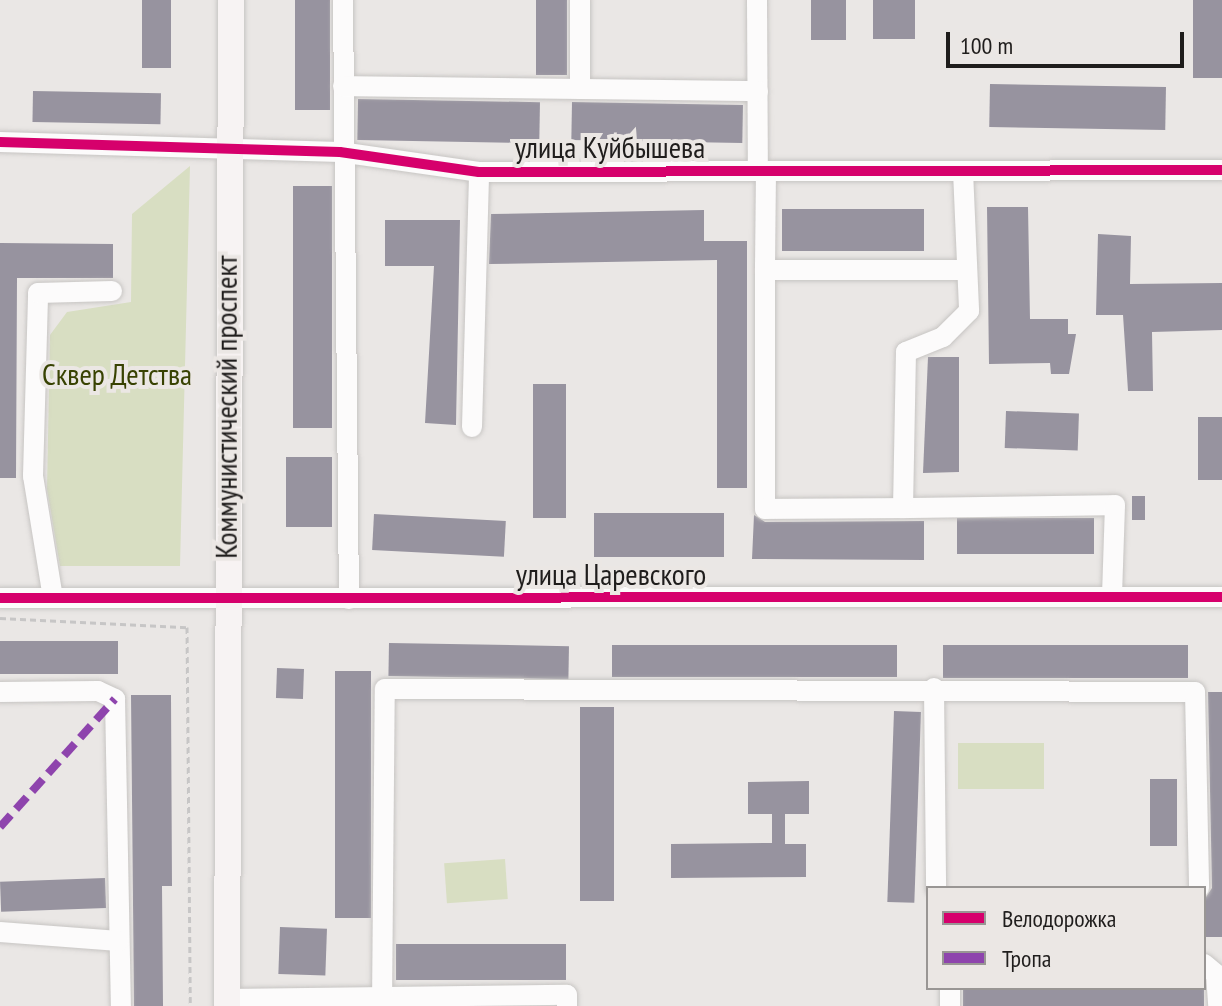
<!DOCTYPE html>
<html>
<head>
<meta charset="utf-8">
<style>
  body { margin:0 }
  #map { position:relative; width:1222px; height:1006px; overflow:hidden; background:#eae7e5; font-family:"PT Sans Narrow",sans-serif }
  div>[style] { position:absolute }
  .green>* { inset:0; background:#d8dec2; transform-origin:0 0 }
  .building>* { inset:0; background:#97939f; transform-origin:0 0 }
  .path>* { height:3px; margin-top:-1.5px; transform-origin:0; background:repeating-linear-gradient(90deg,#c7c6c6 0 6px,transparent 0 10px) }
  .roads { filter:drop-shadow(0 0 2px #c7c5c3) drop-shadow(0 0 2px #c7c5c3) }
  .minor>* { height:20px; margin:-10px; padding:0 10px; transform-origin:10px; border-radius:10px; background:#fcfbfb }
  .major>* { height:26px; margin:-13px; padding:0 13px; transform-origin:13px; border-radius:13px; background:#f7f3f3 }
  .quiet>* { height:8px; margin-top:-4px; transform-origin:0; background:repeating-linear-gradient(90deg,#8e44ad 0 16px,transparent 0 24px) }
  .cycleway>* { height:10px; margin:-5px; padding:0 5px; transform-origin:5px; border-radius:5px; background:#d6006c }
  span { translate:-50% -50%; white-space:nowrap; text-align:center; line-height:1.15; -webkit-text-stroke:8px #ebe7e4; paint-order:stroke }
  .street-label { font-size:30px; color:#1f1d1c }
  .park-label { font-size:30px; color:#384202 }
  .legend { position:absolute; left:926px; top:886px; width:280px; height:104px; box-sizing:border-box; background:#ebe7e4; border:2px solid #999694; margin:0; padding:10px 14px; list-style:none; font-size:24px; color:#1f1d1c }
  .legend li { display:flex; align-items:center; gap:16px; height:40px }
  .legend b { width:40px; border:2px solid #999694 }
  .scale { position:absolute; left:946px; top:32px; width:238px; height:36px; box-sizing:border-box; border:4px solid #1f1d1c; border-top:0; padding-left:10px; font-size:24px; line-height:28px; white-space:nowrap; color:#1f1d1c; -webkit-text-stroke:6px #ebe7e4; paint-order:stroke }
</style>
</head>
<body>
<div id="map">
  <div class="green">
    <div style="clip-path:polygon(190px 166px,180px 566px,60px 566px,47px 489px,50px 335px,67px 312px,131px 302px,132px 214px)"></div>
    <div style="left:958px;top:743px;width:86px;height:46px"></div>
    <div style="left:505px;top:859px;width:40px;height:61px;rotate:86deg"></div>
  </div>
  <div class="building">
    <div style="left:142px;top:0;width:29px;height:68px"></div>
    <div style="left:295px;top:0;width:35px;height:110px"></div>
    <div style="left:536px;top:0;width:31px;height:75px"></div>
    <div style="left:811px;top:0;width:35px;height:40px"></div>
    <div style="left:873px;top:0;width:42px;height:39px"></div>
    <div style="left:1193px;top:0;width:29px;height:78px"></div>
    <div style="left:990px;top:84px;width:176px;height:43px;rotate:1deg"></div>
    <div style="left:33px;top:91px;width:128px;height:31px;rotate:1deg"></div>
    <div style="left:358px;top:99px;width:182px;height:41px;rotate:1deg"></div>
    <div style="left:572px;top:102px;width:171px;height:38px;rotate:1deg"></div>
    <div style="left:293px;top:186px;width:39px;height:242px"></div>
    <div style="clip-path:polygon(987px 207px,1028px 207px,1030px 319px,1068px 319px,1068px 334px,1076px 334px,1069px 374px,1051px 374px,1050px 363px,989px 364px)"></div>
    <div style="left:782px;top:209px;width:142px;height:42px"></div>
    <div style="clip-path:polygon(704px 210px,704px 241px,747px 241px,747px 488px,717px 488px,717px 260px,489px 264px,491px 214px)"></div>
    <div style="clip-path:polygon(385px 220px,460px 220px,456px 425px,425px 423px,434px 266px,385px 266px)"></div>
    <div style="clip-path:polygon(1098px 234px,1131px 236px,1130px 284px,1222px 283px,1222px 330px,1152px 332px,1153px 391px,1128px 391px,1123px 315px,1096px 315px)"></div>
    <div style="clip-path:polygon(0 243px,113px 244px,113px 278px,17px 278px,16px 478px,0 478px)"></div>
    <div style="clip-path:polygon(928px 357px,959px 357px,959px 472px,923px 473px)"></div>
    <div style="left:533px;top:384px;width:33px;height:134px"></div>
    <div style="left:1006px;top:411px;width:73px;height:37px;rotate:2deg"></div>
    <div style="left:1198px;top:417px;width:24px;height:63px"></div>
    <div style="left:286px;top:457px;width:46px;height:70px"></div>
    <div style="left:1132px;top:496px;width:13px;height:24px"></div>
    <div style="left:724px;top:513px;width:44px;height:130px;rotate:90deg"></div>
    <div style="left:374px;top:514px;width:132px;height:36px;rotate:3deg"></div>
    <div style="clip-path:polygon(754px 515px,765px 522px,924px 521px,924px 560px,752px 559px)"></div>
    <div style="left:1094px;top:518px;width:36px;height:137px;rotate:90deg"></div>
    <div style="left:0;top:641px;width:118px;height:33px"></div>
    <div style="left:389px;top:643px;width:180px;height:33px;rotate:1deg"></div>
    <div style="left:612px;top:645px;width:285px;height:32px"></div>
    <div style="left:943px;top:645px;width:245px;height:33px"></div>
    <div style="left:277px;top:668px;width:27px;height:30px;rotate:2deg"></div>
    <div style="left:335px;top:671px;width:36px;height:247px"></div>
    <div style="clip-path:polygon(1208px 692px,1222px 692px,1222px 937px,1204px 937px,1204px 900px,1212px 888px)"></div>
    <div style="clip-path:polygon(131px 695px,171px 695px,172px 886px,162px 886px,163px 1006px,134px 1006px)"></div>
    <div style="left:580px;top:707px;width:34px;height:194px"></div>
    <div style="left:894px;top:711px;width:27px;height:191px;rotate:2deg"></div>
    <div style="left:1150px;top:779px;width:27px;height:67px"></div>
    <div style="clip-path:polygon(809px 781px,809px 814px,785px 814px,785px 844px,806px 844px,806px 877px,671px 878px,671px 844px,772px 843px,772px 814px,748px 814px,748px 782px)"></div>
    <div style="left:105px;top:878px;width:30px;height:105px;rotate:88deg"></div>
    <div style="left:280px;top:927px;width:47px;height:47px;rotate:2deg"></div>
    <div style="left:396px;top:944px;width:170px;height:36px"></div>
    <div style="left:963px;top:988px;width:241px;height:18px"></div>
  </div>
  <div class="path">
    <div style="left:0;top:618px;width:187px;rotate:2.8deg"></div>
    <div style="left:187px;top:627px;width:379px;rotate:89.5deg"></div>
  </div>
  <div class="roads">
    <div class="minor">
      <div style="left:343px;top:0;width:599px;rotate:89.43deg"></div>
      <div style="left:757px;top:0;width:171px;rotate:89.7deg"></div>
      <div style="left:343px;top:86px;width:415px;rotate:0.7deg"></div>
      <div style="left:580px;top:89px;width:89px;rotate:-90deg"></div>
      <div style="left:0;top:142px;width:340px;rotate:1.7deg"></div>
      <div style="left:340px;top:152px;width:140px;rotate:8.2deg"></div>
      <div style="left:479px;top:172px;width:743px;rotate:-0.15deg"></div>
      <div style="left:766px;top:171px;width:99px;rotate:90.6deg"></div>
      <div style="left:765px;top:270px;width:201px"></div>
      <div style="left:963px;top:171px;width:140px;rotate:87.5deg"></div>
      <div style="left:969px;top:311px;width:37px;rotate:135deg"></div>
      <div style="left:943px;top:337px;width:40px;rotate:158deg"></div>
      <div style="left:906px;top:352px;width:156px;rotate:91.1deg"></div>
      <div style="left:903px;top:508px;width:212px;rotate:-0.8deg"></div>
      <div style="left:1115px;top:505px;width:92px;rotate:91.9deg"></div>
      <div style="left:765px;top:270px;width:239px;rotate:90deg"></div>
      <div style="left:765px;top:509px;width:138px;rotate:-0.4deg"></div>
      <div style="left:472px;top:427px;width:255px;rotate:-88.4deg"></div>
      <div style="left:0;top:598px;width:1222px;rotate:-0.05deg"></div>
      <div style="left:53px;top:598px;width:124px;rotate:-99.3deg"></div>
      <div style="left:33px;top:476px;width:183px;rotate:-88.4deg"></div>
      <div style="left:38px;top:293px;width:74px;rotate:-1.5deg"></div>
      <div style="left:934px;top:688px;width:200px;rotate:89.4deg"></div>
      <div style="left:0;top:692px;width:98px;rotate:-0.6deg"></div>
      <div style="left:98px;top:691px;width:19px;rotate:25deg"></div>
      <div style="left:115px;top:699px;width:307px;rotate:88.9deg"></div>
      <div style="left:0;top:932px;width:119px;rotate:4.3deg"></div>
      <div style="left:1204px;top:964px;width:16px;rotate:40deg"></div>
      <div style="left:1216px;top:974px;width:32px;rotate:86deg"></div>
      <div style="left:950px;top:988px;width:18px;rotate:90deg"></div>
      <div style="left:227px;top:999px;width:340px;rotate:-0.7deg"></div>
      <div style="left:567px;top:995px;width:11px;rotate:90deg"></div>
      <div style="left:382px;top:1006px;width:317px;rotate:-89.5deg"></div>
      <div style="left:385px;top:689px;width:810px;rotate:0.21deg"></div>
      <div style="left:1195px;top:692px;width:196px;rotate:88.8deg"></div>
    </div>
    <div class="major">
      <div style="left:227px;top:1006px;width:1006px;rotate:-89.77deg"></div>
    </div>
  </div>
  <div class="quiet">
    <div style="left:0;top:827px;width:172px;rotate:-48.1deg"></div>
  </div>
  <div class="cycleway">
    <div style="left:0;top:142px;width:340px;rotate:1.7deg"></div>
    <div style="left:340px;top:152px;width:140px;rotate:8.2deg"></div>
    <div style="left:479px;top:172px;width:743px;rotate:-0.15deg"></div>
    <div style="left:0;top:598px;width:1222px;rotate:-0.05deg"></div>
  </div>
  <div class="street-label">
    <span style="left:610px;top:147px">улица Куйбышева</span>
    <span style="left:226px;top:407px;rotate:-90deg">Коммунистический проспект</span>
    <span style="left:611px;top:574px">улица Царевского</span>
  </div>
  <div class="park-label">
    <span style="left:117px;top:374px">Сквер Детства</span>
  </div>
  <ul class="legend">
  <li><b style="height:10px;background:#d6006c"></b>Велодорожка</li>
  <li><b style="height:10px;background:#8e44ad"></b>Тропа</li>
  </ul>
  <div class="scale">100 m</div>
</div>
</body>
</html>
